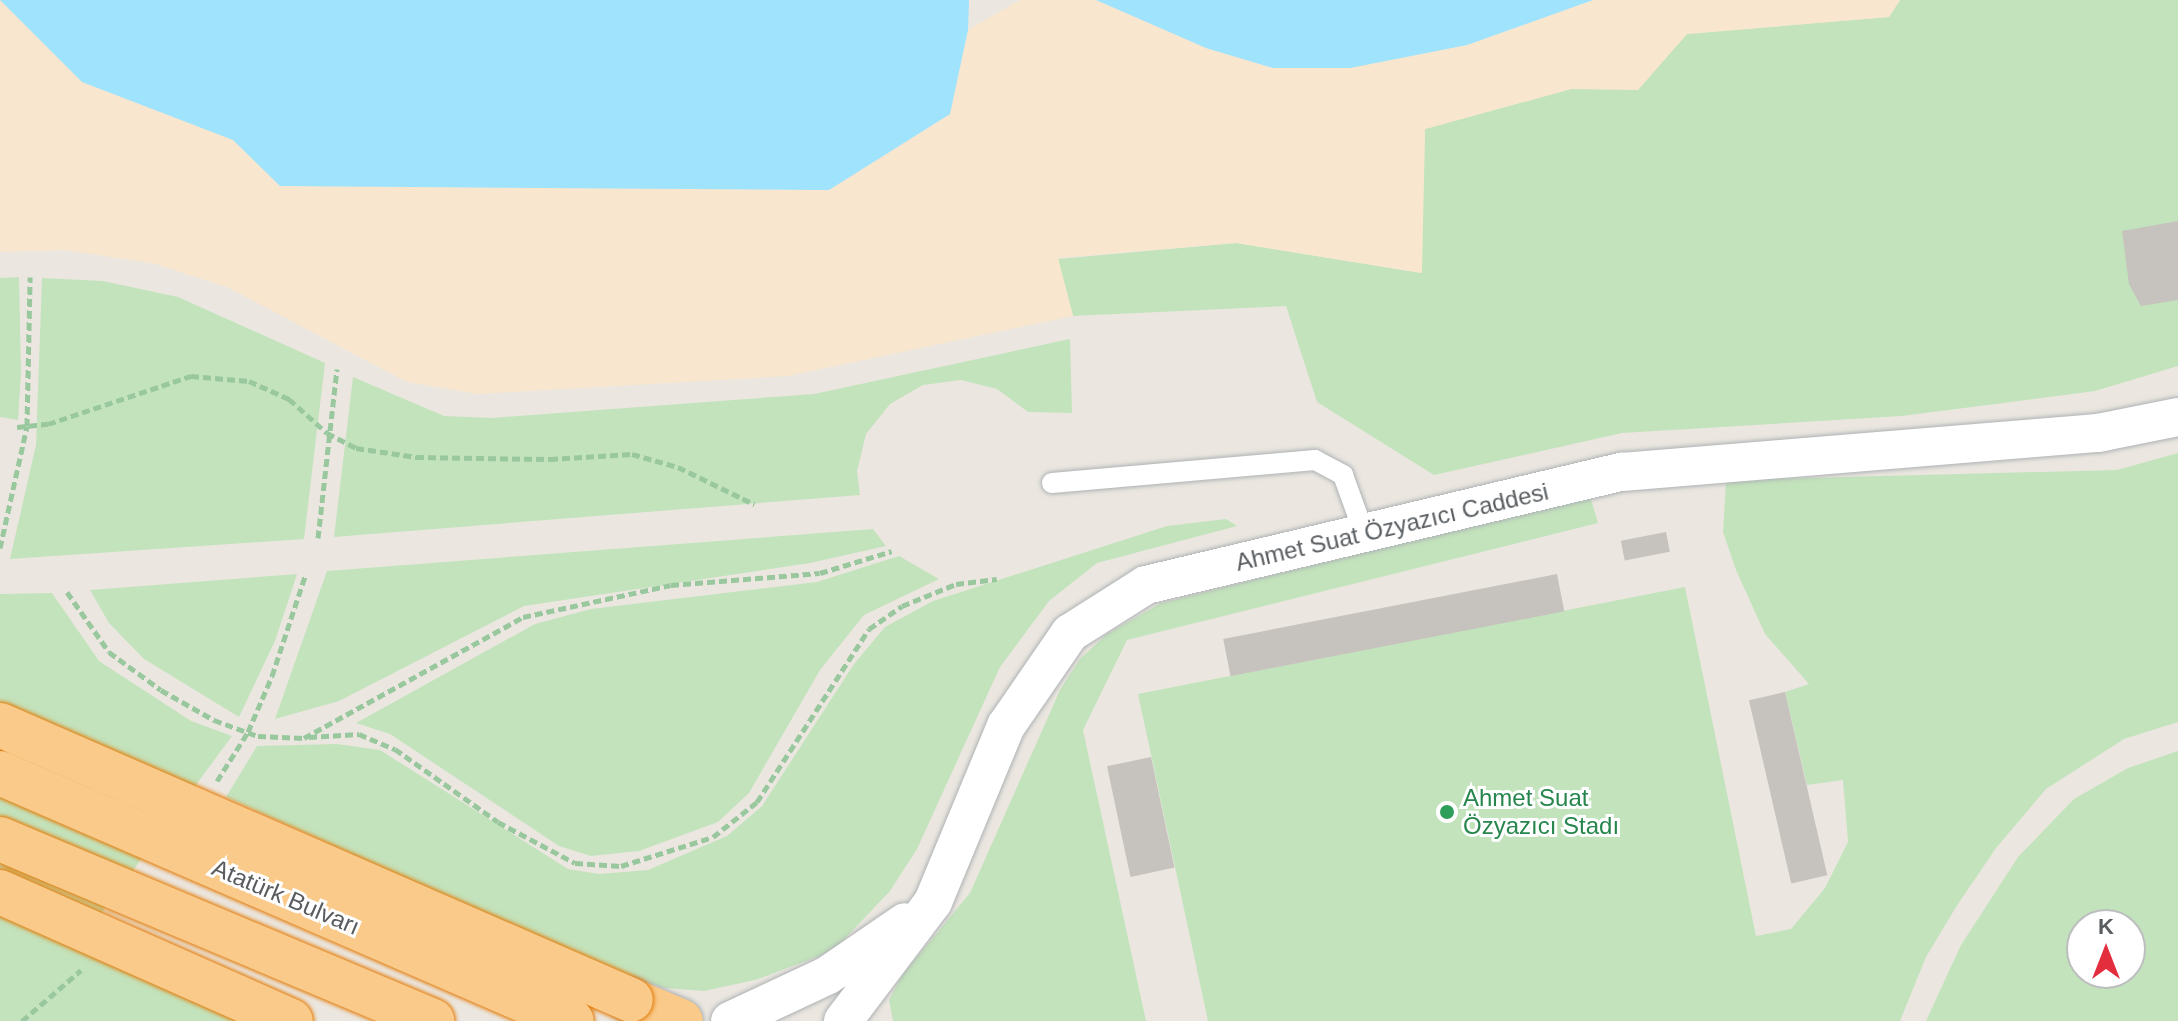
<!DOCTYPE html>
<html>
<head>
<meta charset="utf-8">
<style>
  body { margin:0 }
  #map { position:relative; width:2178px; height:1021px; overflow:hidden; background:#ebe7e0; font-family:Helvetica,sans-serif }
  div>[style] { position:absolute }
  .green>* { inset:0; background:#c3e3bc }
  .sand>* { inset:0; background:#f8e7ce }
  .water>* { inset:0; background:#9fe3fc }
  .building>* { inset:0; background:#c6c2bd; transform-origin:0 0 }
  .path>* { height:5px; margin-top:-2.5px; transform-origin:0; background:repeating-linear-gradient(90deg,#99c89e 0 8px,transparent 0 12px) }
  .roads { filter:drop-shadow(0 0 2px #aeb2b5) drop-shadow(0 0 2px #aeb2b5) }
  .lane>* { height:20px; margin:-10px; padding:0 10px; transform-origin:10px; border-radius:10px; background:#fff }
  .street>* { height:38px; margin:-19px; padding:0 19px; transform-origin:19px; border-radius:19px; background:#fff }
  .highway>* { height:44px; margin:-22px; padding:0 22px; transform-origin:22px; border-radius:22px; background:#f9ca89 }
  .bridges { filter:drop-shadow(0 0 2px #e47b07) drop-shadow(0 0 2px #e47b07) }
  .highway-bridge>* { height:44px; margin:-22px; padding:0 22px; transform-origin:22px; border-radius:22px; background:#f9ca89 }
  .dots>* { width:22px; height:22px; translate:-50% -50%; box-sizing:border-box; border:4px solid #fff; border-radius:50% }
  span { translate:-50% -50%; white-space:nowrap; text-align:center; line-height:1.15; -webkit-text-stroke:6px #fff; paint-order:stroke }
  .street-label { font-size:24px; color:#595d60 }
  .leisure-label { font-size:24px; color:#27864d }
  .left { translate:0 -50%; text-align:left }
  .north { position:absolute; left:2066px; top:909px; width:80px; height:80px; box-sizing:border-box; background:#fff; border:2px solid #bdbebf; border-radius:50%; rotate:0deg; font-size:22px; font-weight:700; line-height:32px; text-align:center; color:#595d60 }
  .north::after { content:''; display:block; margin:auto; width:28px; height:36px; background:#e32e3e; clip-path:polygon(50% 0,100% 100%,50% 72%,0 100%) }
</style>
</head>
<body>
<div id="map">
  <div class="green">
    <div style="clip-path:polygon(1900px 0,2178px 0,2178px 366px,2095px 391px,1902px 416px,1622px 433px,1434px 475px,1317px 402px,1286px 306px,1073px 316px,1058px 259px,1236px 243px,1421px 273px,1425px 129px,1571px 89px,1638px 89px,1687px 34px,1889px 17px)"></div>
    <div style="clip-path:polygon(19px 277px,21px 373px,18px 420px,0 417px,0 278px)"></div>
    <div style="clip-path:polygon(42px 278px,103px 281px,178px 297px,325px 363px,304px 539px,10px 559px,36px 445px)"></div>
    <div style="clip-path:polygon(1070px 339px,1072px 413px,1028px 412px,997px 389px,961px 380px,923px 385px,890px 404px,866px 434px,857px 471px,860px 495px,334px 537px,353px 377px,444px 416px,491px 418px,814px 394px)"></div>
    <div style="clip-path:polygon(2178px 453px,2178px 722px,2124px 739px,2046px 789px,1996px 848px,1956px 907px,1926px 957px,1900px 1021px,1208px 1021px,1138px 694px,1685px 587px,1756px 936px,1791px 929px,1825px 888px,1848px 842px,1843px 780px,1807px 785px,1785px 692px,1809px 684px,1765px 634px,1736px 570px,1723px 532px,1726px 480px,2117px 470px)"></div>
    <div style="clip-path:polygon(1590px 496px,1598px 523px,1127px 640px,1083px 730px,1146px 1021px,893px 1021px,889px 1000px,903px 974px,970px 893px,1060px 690px,1080px 659px,1107px 634px,1161px 603px)"></div>
    <div style="clip-path:polygon(1226px 519px,1237px 526px,1097px 563px,1049px 601px,1000px 667px,917px 849px,890px 891px,833px 951px,755px 980px,704px 991px,664px 988px,605px 968px,226px 797px,257px 746px,337px 744px,380px 750px,568px 869px,599px 874px,648px 870px,727px 836px,762px 806px,854px 664px,885px 627px,933px 601px,1167px 526px)"></div>
    <div style="clip-path:polygon(873px 529px,886px 546px,810px 563px,524px 606px,339px 701px,275px 719px,327px 571px)"></div>
    <div style="clip-path:polygon(899px 556px,939px 579px,864px 615px,820px 670px,749px 793px,718px 822px,639px 851px,591px 856px,559px 846px,390px 734px,356px 723px,535px 624px,591px 609px,817px 582px)"></div>
    <div style="clip-path:polygon(297px 574px,275px 641px,239px 717px,144px 659px,109px 623px,90px 590px)"></div>
    <div style="clip-path:polygon(52px 593px,99px 661px,191px 721px,232px 736px,75px 949px,237px 1021px,0 1021px,0 594px)"></div>
    <div style="clip-path:polygon(evenodd,2178px 751px,2178px 1021px,1926px 1021px,1961px 945px,2018px 857px,2074px 799px,2128px 768px,2178px 751px,2082px 925px,2130px 925px,2130px 973px,2082px 973px,2082px 925px)"></div>
  </div>
  <div class="sand">
    <div style="clip-path:polygon(0 0,82px 82px,233px 140px,280px 186px,829px 190px,950px 114px,968px 30px,1020px 0,1096px 0,1206px 48px,1273px 68px,1350px 68px,1467px 45px,1593px 0,1900px 0,1889px 17px,1687px 34px,1638px 90px,1571px 89px,1425px 129px,1422px 273px,1236px 243px,1058px 258px,1073px 316px,788px 376px,478px 394px,407px 382px,229px 288px,156px 264px,65px 250px,0 252px)"></div>
  </div>
  <div class="water">
    <div style="clip-path:polygon(0 0,969px 0,968px 30px,950px 114px,829px 190px,280px 186px,233px 140px,82px 82px)"></div>
    <div style="clip-path:polygon(1096px 0,1593px 0,1467px 45px,1350px 68px,1273px 68px,1206px 48px)"></div>
  </div>
  <div class="building">
    <div style="clip-path:polygon(2178px 221px,2178px 300px,2141px 306px,2129px 284px,2122px 231px)"></div>
    <div style="left:1666px;top:532px;width:20px;height:46px;rotate:79deg"></div>
    <div style="left:1557px;top:574px;width:38px;height:340px;rotate:79deg"></div>
    <div style="left:1785px;top:692px;width:188px;height:37px;rotate:77deg"></div>
    <div style="left:1151px;top:757px;width:113px;height:45px;rotate:78deg"></div>
  </div>
  <div class="path">
    <div style="left:17px;top:427px;width:31px;rotate:-6deg"></div>
    <div style="left:48px;top:424px;width:151px;rotate:-18.6deg"></div>
    <div style="left:191px;top:376px;width:58px;rotate:4.9deg"></div>
    <div style="left:249px;top:381px;width:44px;rotate:24.2deg"></div>
    <div style="left:289px;top:399px;width:51px;rotate:41.8deg"></div>
    <div style="left:327px;top:433px;width:33px;rotate:27deg"></div>
    <div style="left:356px;top:448px;width:61px;rotate:8.5deg"></div>
    <div style="left:416px;top:457px;width:134px;rotate:0.9deg"></div>
    <div style="left:550px;top:459px;width:82px;rotate:-3.5deg"></div>
    <div style="left:632px;top:454px;width:48px;rotate:15.8deg"></div>
    <div style="left:678px;top:467px;width:85px;rotate:26deg"></div>
    <div style="left:318px;top:538px;width:170px;rotate:-83.6deg"></div>
    <div style="left:0;top:548px;width:125px;rotate:-77.5deg"></div>
    <div style="left:27px;top:426px;width:149px;rotate:-88.8deg"></div>
    <div style="left:67px;top:592px;width:73px;rotate:55deg"></div>
    <div style="left:109px;top:652px;width:64px;rotate:36.2deg"></div>
    <div style="left:161px;top:690px;width:61px;rotate:29.5deg"></div>
    <div style="left:214px;top:720px;width:47px;rotate:20deg"></div>
    <div style="left:258px;top:736px;width:46px;rotate:2.5deg"></div>
    <div style="left:304px;top:738px;width:250px;rotate:-28.9deg"></div>
    <div style="left:523px;top:617px;width:151px;rotate:-12.2deg"></div>
    <div style="left:671px;top:585px;width:149px;rotate:-4.6deg"></div>
    <div style="left:820px;top:573px;width:75px;rotate:-17deg"></div>
    <div style="left:309px;top:737px;width:50px;rotate:-3.4deg"></div>
    <div style="left:359px;top:734px;width:39px;rotate:23deg"></div>
    <div style="left:395px;top:749px;width:126px;rotate:35.3deg"></div>
    <div style="left:498px;top:822px;width:87px;rotate:28deg"></div>
    <div style="left:575px;top:863px;width:46px;rotate:3.7deg"></div>
    <div style="left:621px;top:866px;width:96px;rotate:-17.5deg"></div>
    <div style="left:713px;top:837px;width:56px;rotate:-38.5deg"></div>
    <div style="left:757px;top:802px;width:206px;rotate:-57.1deg"></div>
    <div style="left:869px;top:629px;width:40px;rotate:-34.9deg"></div>
    <div style="left:902px;top:606px;width:58px;rotate:-22.2deg"></div>
    <div style="left:956px;top:584px;width:41px;rotate:-7deg"></div>
    <div style="left:217px;top:781px;width:58px;rotate:-57.7deg"></div>
    <div style="left:248px;top:732px;width:61px;rotate:-66.8deg"></div>
    <div style="left:272px;top:676px;width:108px;rotate:-71.7deg"></div>
    <div style="left:22px;top:1021px;width:78px;rotate:-40.8deg"></div>
  </div>
  <div class="roads">
    <div class="lane">
      <div style="left:1052px;top:483px;width:264px;rotate:-5deg"></div>
      <div style="left:1315px;top:460px;width:32px;rotate:28deg"></div>
      <div style="left:1343px;top:475px;width:62px;rotate:70.1deg"></div>
    </div>
    <div class="street">
      <div style="left:730px;top:1021px;width:108px;rotate:-25.1deg"></div>
      <div style="left:828px;top:975px;width:93px;rotate:-34.5deg"></div>
      <div style="left:843px;top:1021px;width:149px;rotate:-52.9deg"></div>
      <div style="left:933px;top:902px;width:191px;rotate:-67.5deg"></div>
      <div style="left:1006px;top:726px;width:113px;rotate:-55.5deg"></div>
      <div style="left:1070px;top:633px;width:90px;rotate:-32.3deg"></div>
      <div style="left:1146px;top:585px;width:489px;rotate:-13.4deg"></div>
      <div style="left:1622px;top:472px;width:478px;rotate:-4.7deg"></div>
      <div style="left:2098px;top:433px;width:82px;rotate:-11.3deg"></div>
    </div>
    <div class="highway">
      <div style="left:631px;top:1000px;width:54px;rotate:22.8deg"></div>
    </div>
  </div>
  <div class="bridges">
    <div class="highway-bridge">
      <div style="left:0;top:725px;width:688px;rotate:23.55deg"></div>
      <div style="left:0;top:773px;width:623px;rotate:23.44deg"></div>
      <div style="left:0;top:839px;width:469px;rotate:22.8deg"></div>
      <div style="left:0;top:892px;width:318px;rotate:23.9deg"></div>
    </div>
  </div>
  <div class="dots">
    <div style="left:1447px;top:812px;background:#2e9e5b"></div>
  </div>
  <div class="street-label">
    <span style="left:1392px;top:527px;rotate:-13deg">Ahmet Suat Özyazıcı Caddesi</span>
    <span style="left:286px;top:897px;rotate:23deg">Atatürk Bulvarı</span>
  </div>
  <div class="leisure-label">
    <span class="left" style="left:1463px;top:812px">Ahmet Suat<br>Özyazıcı Stadı</span>
  </div>
  <div class="north">K</div>
</div>
</body>
</html>
